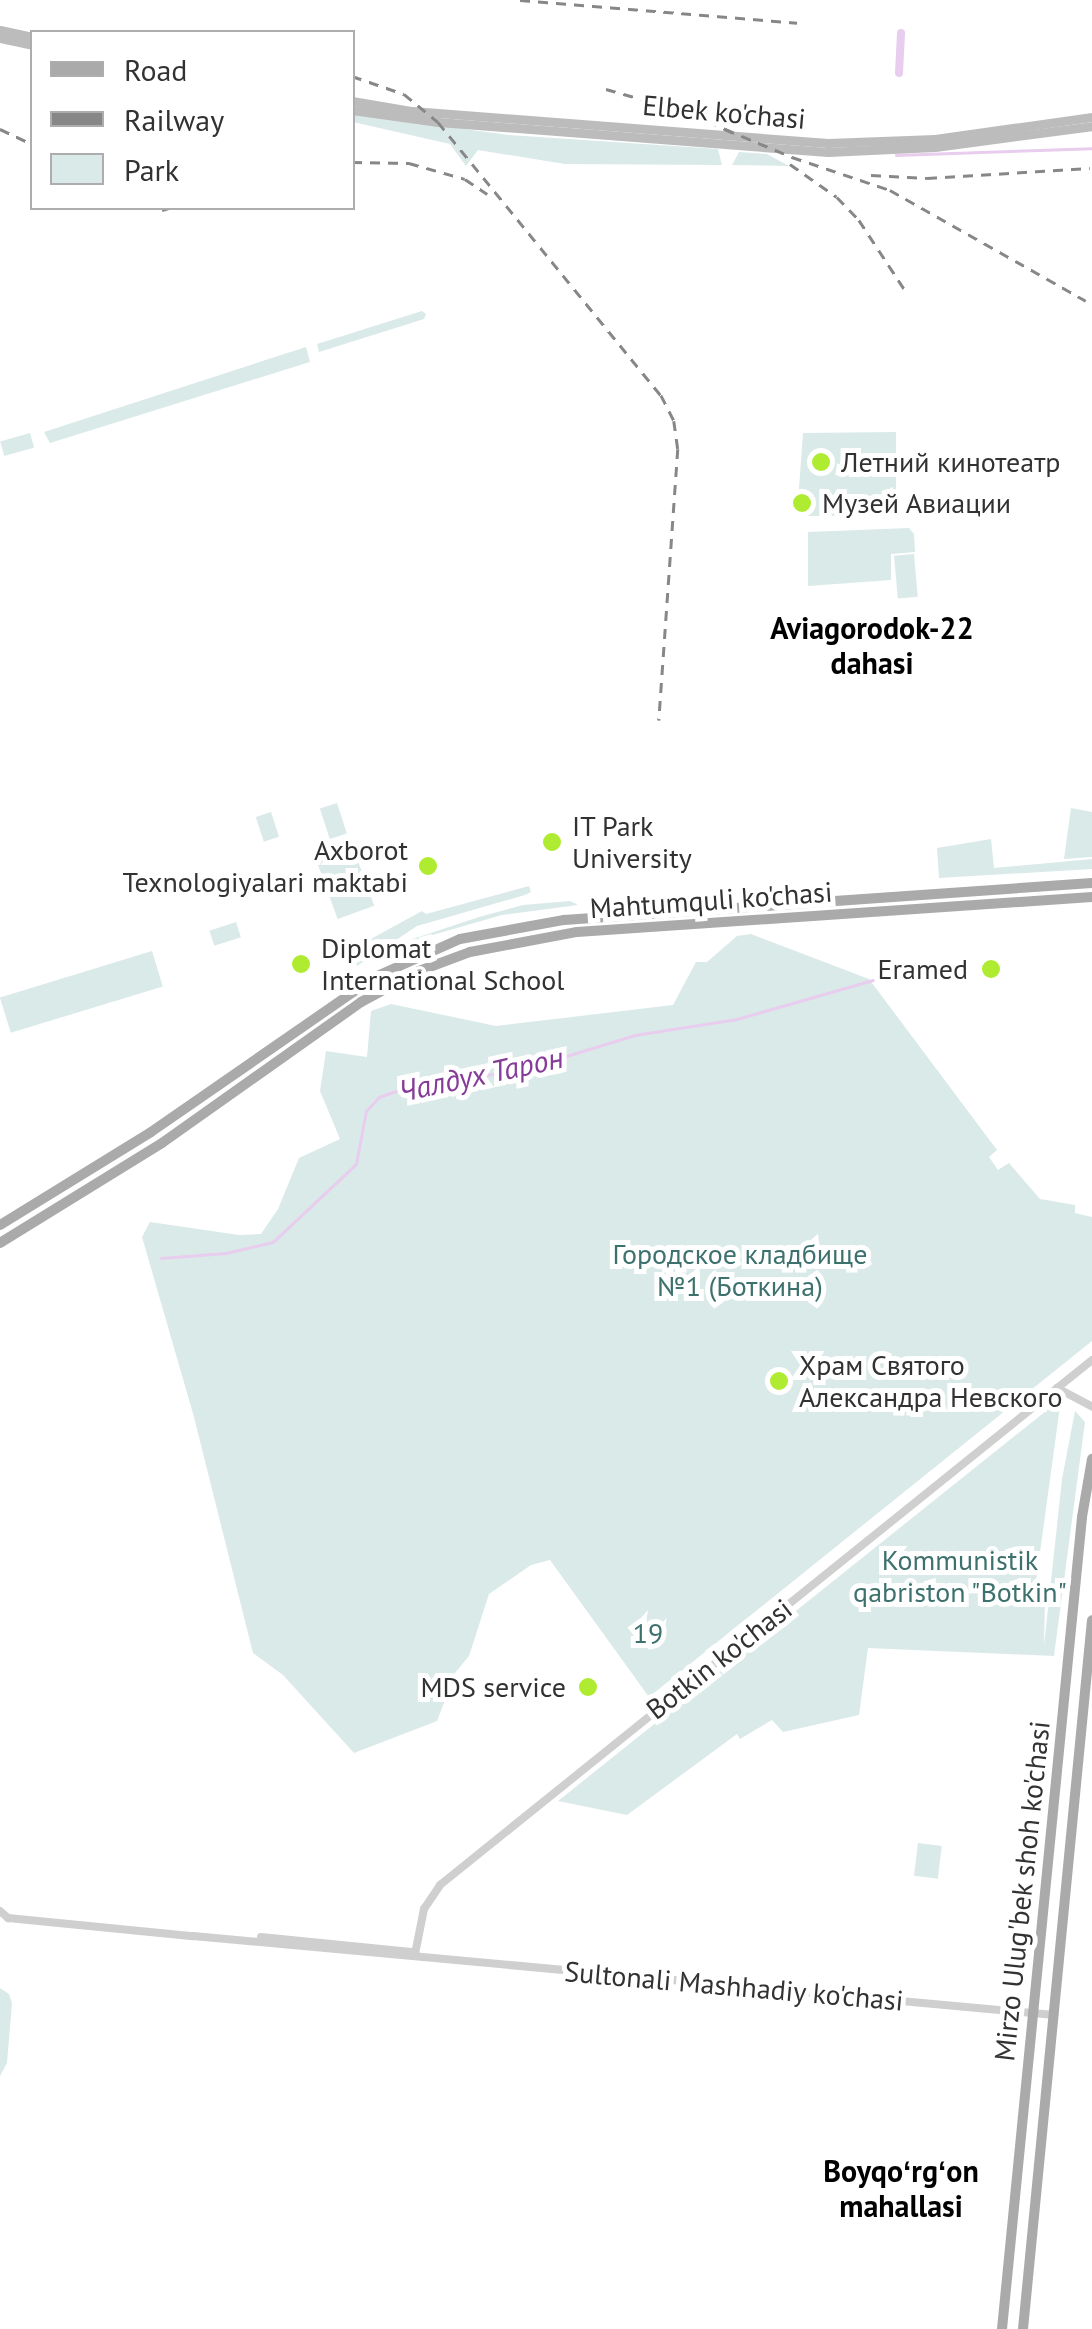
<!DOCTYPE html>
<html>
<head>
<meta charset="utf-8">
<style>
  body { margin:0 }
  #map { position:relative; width:1092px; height:2329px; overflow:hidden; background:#fff; font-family:"PT Sans",sans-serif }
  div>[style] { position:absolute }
  .green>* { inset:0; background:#daeae8; transform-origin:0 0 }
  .stream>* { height:2.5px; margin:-1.25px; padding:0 1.25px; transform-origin:1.25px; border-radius:1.25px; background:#e8cdef }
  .canal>* { height:8px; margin:-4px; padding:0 4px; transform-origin:4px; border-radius:4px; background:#e8cdef }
  .tertiary>* { height:8px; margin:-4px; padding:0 4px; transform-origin:4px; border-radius:4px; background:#cfcfcf }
  .secondary>* { height:9px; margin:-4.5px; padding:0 4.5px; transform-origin:4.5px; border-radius:4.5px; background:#bcbcbc }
  .primary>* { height:10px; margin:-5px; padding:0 5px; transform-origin:5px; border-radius:5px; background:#aaa }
  .rail>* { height:2.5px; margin-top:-1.25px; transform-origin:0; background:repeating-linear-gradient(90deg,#878787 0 10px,transparent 0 18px) }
  .dots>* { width:28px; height:28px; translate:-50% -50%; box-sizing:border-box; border:5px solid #fff; border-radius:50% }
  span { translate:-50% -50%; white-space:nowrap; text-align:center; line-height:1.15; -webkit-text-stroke:10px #fff; paint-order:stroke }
  .street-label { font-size:28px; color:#323232 }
  .poi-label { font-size:28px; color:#323232 }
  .left { translate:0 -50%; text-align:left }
  .right { translate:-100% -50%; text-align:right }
  .park-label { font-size:28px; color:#3d716e }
  .neighbourhood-label { font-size:30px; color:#000; font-weight:700 }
  .water-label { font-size:30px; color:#863b99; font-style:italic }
  .legend { position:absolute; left:30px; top:30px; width:325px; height:180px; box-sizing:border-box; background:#fff; border:2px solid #adadad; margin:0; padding:12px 18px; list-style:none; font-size:30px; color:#323232 }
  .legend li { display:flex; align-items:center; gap:20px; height:50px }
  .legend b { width:50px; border:2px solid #adadad }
</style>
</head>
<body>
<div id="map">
  <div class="green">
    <div style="clip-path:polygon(352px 114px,509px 135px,718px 149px,722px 165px,565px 164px,478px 150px,466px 166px,450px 144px,353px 122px)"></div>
    <div style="clip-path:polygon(739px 152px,767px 154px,789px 166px,732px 165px)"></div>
    <div style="clip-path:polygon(422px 311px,426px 314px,424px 319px,319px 352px,317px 344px)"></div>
    <div style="clip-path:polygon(306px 347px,310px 362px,50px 443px,44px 432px)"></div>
    <div style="clip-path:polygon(896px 432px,896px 496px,903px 516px,797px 516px,803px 433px)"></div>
    <div style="left:30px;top:433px;width:15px;height:31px;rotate:74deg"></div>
    <div style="clip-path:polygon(909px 528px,914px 534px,915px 552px,891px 554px,891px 580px,808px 586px,808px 532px)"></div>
    <div style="left:914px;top:554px;width:43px;height:20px;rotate:85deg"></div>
    <div style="left:337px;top:803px;width:32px;height:18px;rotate:72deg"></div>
    <div style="clip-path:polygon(1071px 808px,1092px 812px,1092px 857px,1064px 859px)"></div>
    <div style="left:271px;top:812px;width:26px;height:16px;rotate:72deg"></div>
    <div style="left:350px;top:839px;width:71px;height:39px;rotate:70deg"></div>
    <div style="clip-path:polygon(991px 839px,994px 868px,1092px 859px,1092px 869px,939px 878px,937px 848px)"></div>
    <div style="clip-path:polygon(529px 886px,531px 892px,525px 895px,417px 926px,357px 966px,351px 949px,335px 945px,358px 946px,422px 911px,426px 914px)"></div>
    <div style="clip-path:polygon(570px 901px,578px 905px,502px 915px,429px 936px,381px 958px,410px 940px,479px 917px,523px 905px)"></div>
    <div style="left:236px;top:922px;width:16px;height:28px;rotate:72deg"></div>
    <div style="clip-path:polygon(751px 934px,869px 979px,997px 1150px,989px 1157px,998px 1170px,1009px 1163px,1040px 1199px,1075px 1205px,1075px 1213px,1092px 1217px,1092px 1341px,649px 1697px,550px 1560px,531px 1565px,489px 1594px,469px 1656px,455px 1673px,437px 1721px,354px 1753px,283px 1675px,253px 1653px,194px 1417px,142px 1237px,150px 1222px,239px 1235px,261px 1234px,278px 1209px,299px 1158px,340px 1139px,320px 1091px,326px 1051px,367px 1057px,371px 1011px,391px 1004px,496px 1026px,673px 1005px,696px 962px,707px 962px,737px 936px)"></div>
    <div style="left:152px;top:951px;width:37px;height:159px;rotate:73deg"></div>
    <div style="clip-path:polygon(1061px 1399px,1034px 1596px,1045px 1598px,1044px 1646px,1062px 1479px,1075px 1411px,1085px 1422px,1054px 1656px,868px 1648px,859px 1715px,783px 1732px,772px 1720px,740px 1739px,737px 1734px,627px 1815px,558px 1801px)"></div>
    <div style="left:918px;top:1843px;width:24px;height:33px;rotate:7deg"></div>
    <div style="clip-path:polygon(0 1988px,9px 1994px,12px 2003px,7px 2063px,0 2076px)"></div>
  </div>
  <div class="stream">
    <div style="left:896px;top:155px;width:196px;rotate:-2deg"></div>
    <div style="left:161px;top:1258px;width:65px;rotate:-4.4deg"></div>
    <div style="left:226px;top:1253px;width:48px;rotate:-13.2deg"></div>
    <div style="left:273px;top:1242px;width:114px;rotate:-43.2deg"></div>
    <div style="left:356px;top:1164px;width:54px;rotate:-79.3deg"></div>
    <div style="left:366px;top:1111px;width:19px;rotate:-47deg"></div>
    <div style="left:379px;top:1097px;width:49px;rotate:-19.2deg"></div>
    <div style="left:425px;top:1081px;width:89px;rotate:-5.8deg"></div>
    <div style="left:514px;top:1072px;width:127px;rotate:-17deg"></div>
    <div style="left:635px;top:1035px;width:103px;rotate:-8.9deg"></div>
    <div style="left:737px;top:1019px;width:141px;rotate:-16deg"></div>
  </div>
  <div class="canal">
    <div style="left:899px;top:73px;width:40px;rotate:-87.1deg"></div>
  </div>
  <div class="tertiary">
    <div style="left:1057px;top:1388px;width:40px;rotate:28deg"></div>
    <div style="left:0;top:1911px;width:11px;rotate:41deg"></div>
    <div style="left:8px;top:1918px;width:186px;rotate:5.6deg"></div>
    <div style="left:193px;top:1936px;width:865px;rotate:5.24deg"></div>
    <div style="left:261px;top:1937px;width:151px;rotate:5.7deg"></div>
    <div style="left:415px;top:1954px;width:46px;rotate:-78.7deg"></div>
    <div style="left:424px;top:1909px;width:29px;rotate:-56deg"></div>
    <div style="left:440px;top:1885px;width:837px;rotate:-38.84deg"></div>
  </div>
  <div class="secondary">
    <div style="left:0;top:30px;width:33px;rotate:12deg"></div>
    <div style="left:0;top:38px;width:33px;rotate:12deg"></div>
    <div style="left:352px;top:101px;width:61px;rotate:9.5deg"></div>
    <div style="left:412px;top:111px;width:417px;rotate:4.4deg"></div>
    <div style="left:828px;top:143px;width:107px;rotate:-2.1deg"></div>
    <div style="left:935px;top:139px;width:159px;rotate:-8deg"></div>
    <div style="left:352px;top:110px;width:87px;rotate:7.9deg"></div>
    <div style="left:438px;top:122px;width:391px;rotate:4.4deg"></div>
    <div style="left:828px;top:152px;width:107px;rotate:-2.7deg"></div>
    <div style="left:935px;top:147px;width:158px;rotate:-7.6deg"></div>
  </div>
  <div class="primary">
    <div style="left:0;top:1225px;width:177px;rotate:-31.6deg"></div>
    <div style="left:151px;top:1132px;width:272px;rotate:-34.7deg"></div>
    <div style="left:375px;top:977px;width:93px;rotate:-24.1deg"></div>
    <div style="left:460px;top:939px;width:106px;rotate:-10.4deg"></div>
    <div style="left:564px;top:920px;width:529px;rotate:-4.01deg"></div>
    <div style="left:0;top:1243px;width:190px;rotate:-31.7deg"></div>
    <div style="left:162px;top:1143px;width:244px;rotate:-35.3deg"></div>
    <div style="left:361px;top:1002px;width:66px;rotate:-28.1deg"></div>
    <div style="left:419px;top:971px;width:54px;rotate:-20.4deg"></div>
    <div style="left:470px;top:952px;width:109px;rotate:-10.6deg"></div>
    <div style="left:577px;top:932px;width:516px;rotate:-3.89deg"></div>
    <div style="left:1002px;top:2329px;width:816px;rotate:-84.37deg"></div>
    <div style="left:1082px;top:1517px;width:59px;rotate:-80.2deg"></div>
    <div style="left:1023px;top:2329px;width:712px;rotate:-84.44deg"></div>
  </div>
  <div class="rail">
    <div style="left:520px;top:0;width:278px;rotate:4.7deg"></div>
    <div style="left:352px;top:76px;width:55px;rotate:19.1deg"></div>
    <div style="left:404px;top:94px;width:44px;rotate:39.5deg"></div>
    <div style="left:438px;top:122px;width:353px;rotate:50.8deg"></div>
    <div style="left:661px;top:395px;width:29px;rotate:63deg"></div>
    <div style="left:674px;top:421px;width:28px;rotate:82deg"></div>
    <div style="left:678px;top:449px;width:272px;rotate:94deg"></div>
    <div style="left:606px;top:89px;width:88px;rotate:15.8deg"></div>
    <div style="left:691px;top:113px;width:52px;rotate:25.1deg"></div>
    <div style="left:0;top:129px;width:35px;rotate:25deg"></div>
    <div style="left:725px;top:129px;width:73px;rotate:22.7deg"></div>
    <div style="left:792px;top:157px;width:103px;rotate:18.6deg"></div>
    <div style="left:890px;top:190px;width:225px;rotate:29.5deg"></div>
    <div style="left:352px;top:162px;width:57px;rotate:1deg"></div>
    <div style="left:409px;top:163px;width:58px;rotate:15.9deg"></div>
    <div style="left:465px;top:179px;width:27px;rotate:34deg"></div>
    <div style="left:790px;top:164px;width:57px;rotate:35.1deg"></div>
    <div style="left:837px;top:197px;width:32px;rotate:46deg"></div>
    <div style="left:859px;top:220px;width:84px;rotate:56.7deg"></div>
    <div style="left:871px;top:175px;width:56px;rotate:3.1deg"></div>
    <div style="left:927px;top:178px;width:163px;rotate:-3.5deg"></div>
    <div style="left:162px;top:210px;width:7px;rotate:-16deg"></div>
  </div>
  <div class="dots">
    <div style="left:821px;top:462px;background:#afec31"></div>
    <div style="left:802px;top:503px;background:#afec31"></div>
    <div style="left:552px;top:842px;background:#afec31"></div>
    <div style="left:428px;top:866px;background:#afec31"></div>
    <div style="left:301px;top:964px;background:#afec31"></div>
    <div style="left:991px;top:969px;background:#afec31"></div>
    <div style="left:779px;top:1381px;background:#afec31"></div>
    <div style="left:588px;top:1687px;background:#afec31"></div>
  </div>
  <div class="street-label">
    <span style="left:724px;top:112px;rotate:5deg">Elbek ko'chasi</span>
    <span style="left:711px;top:900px;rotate:-4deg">Mahtumquli ko'chasi</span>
    <span style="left:719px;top:1659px;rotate:-38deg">Botkin ko'chasi</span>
    <span style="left:1022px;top:1891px;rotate:-84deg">Mirzo Ulug'bek shoh ko'chasi</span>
    <span style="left:734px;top:1986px;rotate:5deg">Sultonali Mashhadiy ko'chasi</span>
  </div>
  <div class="poi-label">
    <span class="left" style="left:841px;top:462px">Летний кинотеатр</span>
    <span class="left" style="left:822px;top:503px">Музей Авиации</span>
    <span class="left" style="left:572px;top:842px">IT Park<br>University</span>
    <span class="right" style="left:408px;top:866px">Axborot<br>Texnologiyalari maktabi</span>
    <span class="left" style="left:321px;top:964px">Diplomat<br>International School</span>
    <span class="right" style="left:968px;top:969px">Eramed</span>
    <span class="left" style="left:799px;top:1381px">Храм Святого<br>Александра Невского</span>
    <span class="right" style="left:566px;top:1687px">MDS service</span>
  </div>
  <div class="park-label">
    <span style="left:740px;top:1270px">Городское кладбище<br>№1 (Боткина)</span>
    <span style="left:960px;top:1576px">Kommunistik<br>qabriston "Botkin"</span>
    <span style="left:648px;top:1633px">19</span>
  </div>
  <div class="neighbourhood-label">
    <span style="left:872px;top:645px">Aviagorodok-22<br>dahasi</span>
    <span style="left:901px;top:2188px">Boyqoʻrgʻon<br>mahallasi</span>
  </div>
  <div class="water-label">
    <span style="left:481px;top:1074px;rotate:-12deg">Чалдух Тарон</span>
  </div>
  <ul class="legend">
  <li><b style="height:12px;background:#aaa"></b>Road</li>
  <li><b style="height:12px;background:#878787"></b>Railway</li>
  <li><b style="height:28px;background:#daeae8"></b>Park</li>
  </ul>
</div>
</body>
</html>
